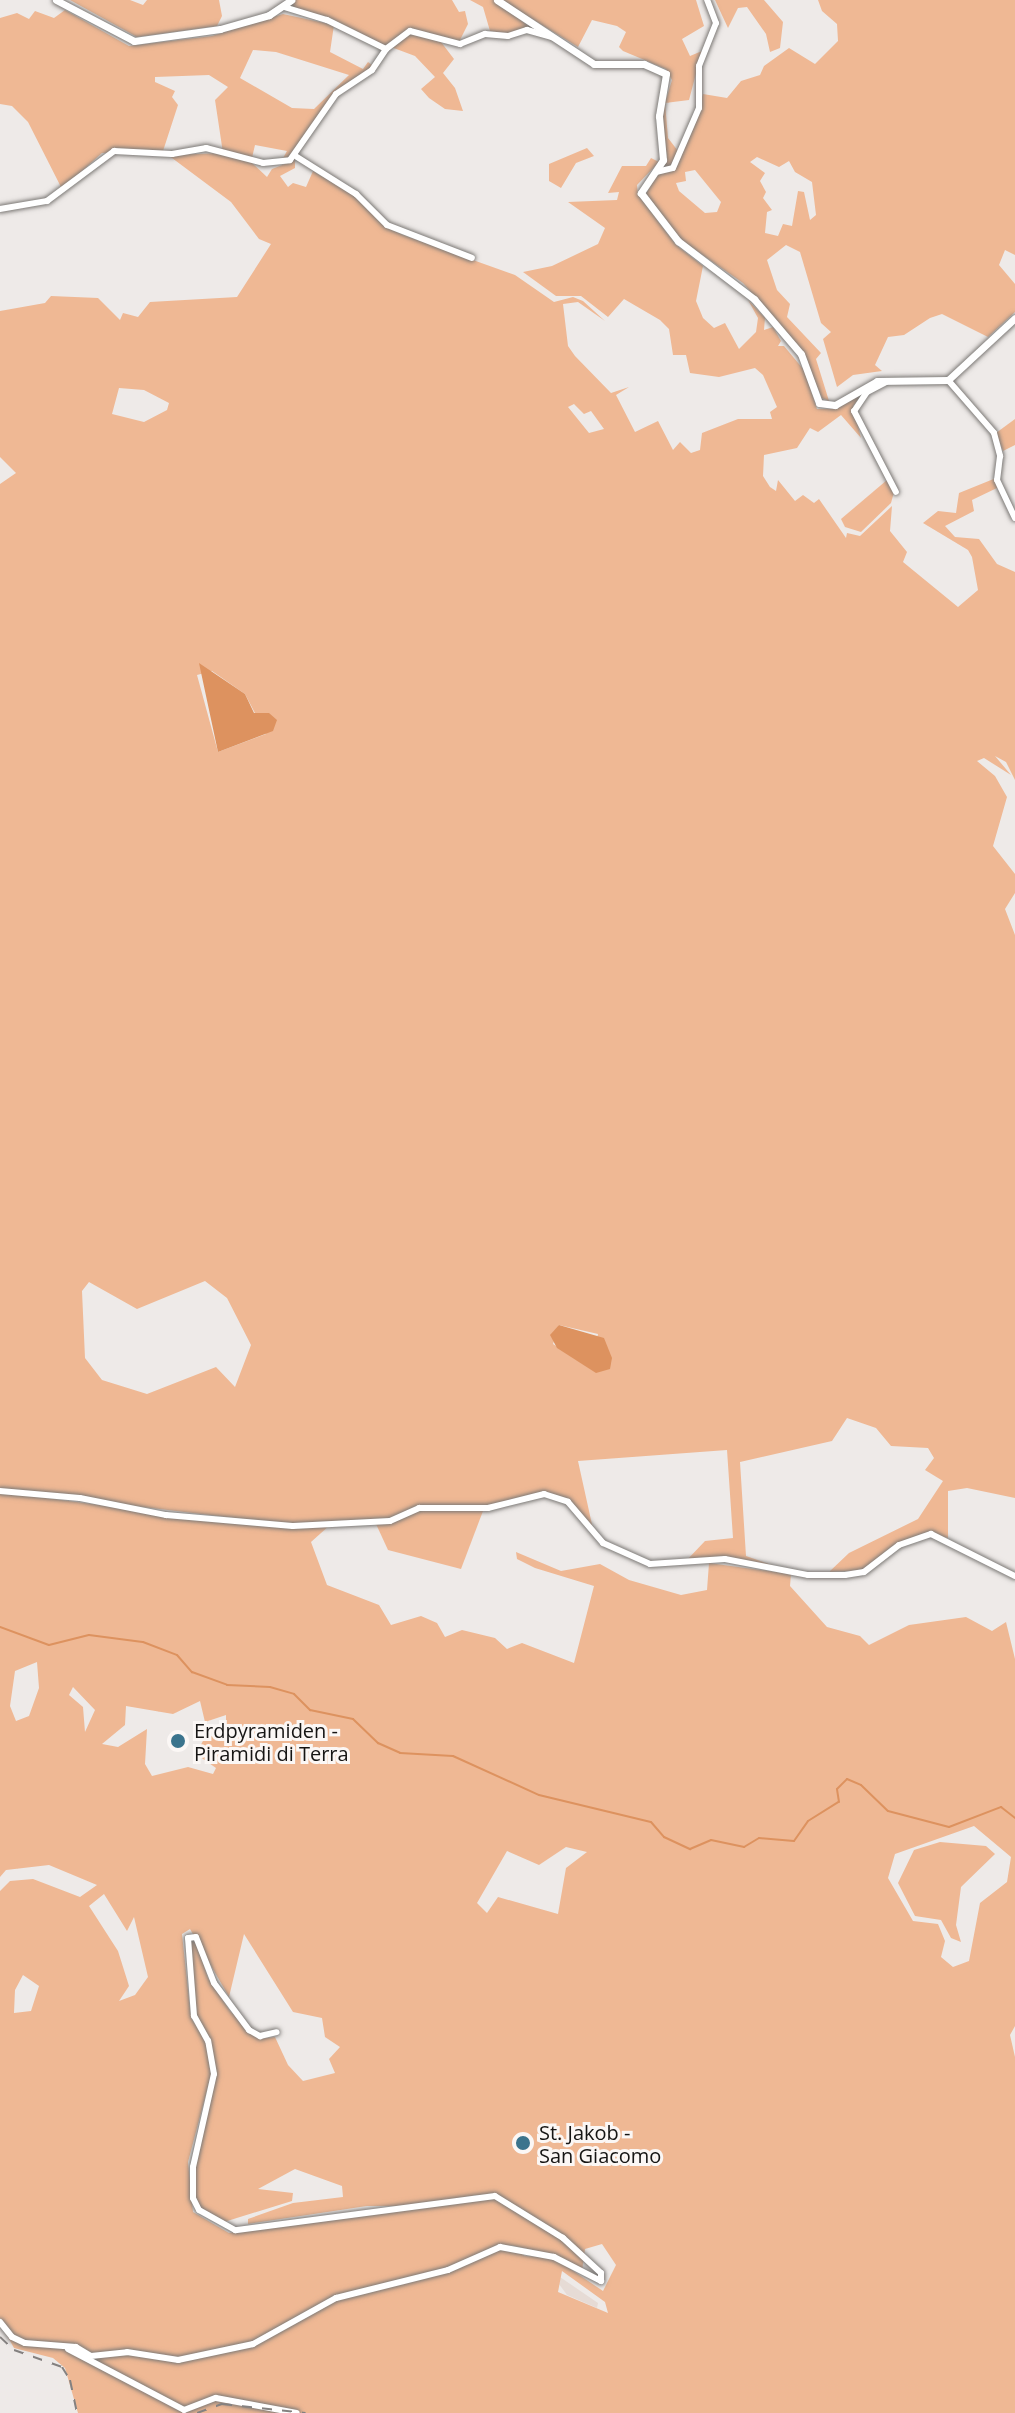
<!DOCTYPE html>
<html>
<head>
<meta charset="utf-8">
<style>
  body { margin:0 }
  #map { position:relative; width:1015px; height:2413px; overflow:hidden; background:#eeeae8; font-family:"Open Sans",sans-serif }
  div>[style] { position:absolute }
  .built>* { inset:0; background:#e6dbd5 }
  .green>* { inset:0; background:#efb894 }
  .water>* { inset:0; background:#dd925f }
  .stream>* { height:2px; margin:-1px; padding:0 1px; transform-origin:1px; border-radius:1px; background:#dd925f }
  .roads { filter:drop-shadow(0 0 2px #7c7976) drop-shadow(0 0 2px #7c7976) }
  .minor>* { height:6px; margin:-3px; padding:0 3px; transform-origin:3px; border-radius:3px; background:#fff }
  .major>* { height:7px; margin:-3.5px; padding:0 3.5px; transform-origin:3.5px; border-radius:3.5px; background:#fff }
  .rail>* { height:2px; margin-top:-1px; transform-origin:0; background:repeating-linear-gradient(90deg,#848180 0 10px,transparent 0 20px) }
  .dots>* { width:22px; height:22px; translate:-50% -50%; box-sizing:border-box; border:4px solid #fbf7f5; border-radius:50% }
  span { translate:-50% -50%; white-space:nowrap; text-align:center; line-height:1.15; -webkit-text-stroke:6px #fbf7f5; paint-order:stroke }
  .poi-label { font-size:20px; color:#161514 }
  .left { translate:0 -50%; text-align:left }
</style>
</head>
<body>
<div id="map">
  <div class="built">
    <div style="clip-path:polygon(560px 2277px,598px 2303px,597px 2308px,567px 2295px,559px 2284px)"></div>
  </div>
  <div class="green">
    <div style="clip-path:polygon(70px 0,130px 0,143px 5px,147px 0,219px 0,222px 16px,217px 26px,137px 37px)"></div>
    <div style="clip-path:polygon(295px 0,452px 0,459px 12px,465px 11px,468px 24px,459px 42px,409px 28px,386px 46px,290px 8px)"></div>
    <div style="clip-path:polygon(470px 0,494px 0,531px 28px,508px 34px,490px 31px,483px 7px)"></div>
    <div style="clip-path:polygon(evenodd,501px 0,696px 0,704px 26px,682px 39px,690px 56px,702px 51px,689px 100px,665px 103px,668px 138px,678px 151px,685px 147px,703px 94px,727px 98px,741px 81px,760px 75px,764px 66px,789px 48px,815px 64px,838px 41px,837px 24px,822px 11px,818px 0,1015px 0,1015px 255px,1005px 250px,999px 265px,1015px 284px,1015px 312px,988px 337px,942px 314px,930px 318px,904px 335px,888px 337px,875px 365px,882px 371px,853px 375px,837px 387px,823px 339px,831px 332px,821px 323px,800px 252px,786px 245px,767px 260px,777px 290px,790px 304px,787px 317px,821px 353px,816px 359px,829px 401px,822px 398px,801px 349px,743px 283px,681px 240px,646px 194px,667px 158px,662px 118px,665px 103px,672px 80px,666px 69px,623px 51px,619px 47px,626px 32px,617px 26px,592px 20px,578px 47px,501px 0,757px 157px,779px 167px,789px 161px,795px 172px,812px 182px,816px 215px,810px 220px,804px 192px,798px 191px,792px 226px,783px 224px,778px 236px,765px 233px,767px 212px,772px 210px,763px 198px,766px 192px,760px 181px,765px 173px,750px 162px,757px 157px,501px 0,695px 170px,721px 202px,717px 212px,705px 213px,679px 191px,676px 183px,686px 181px,685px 172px,695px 170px)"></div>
    <div style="clip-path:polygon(715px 0,764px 0,783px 22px,780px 48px,770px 52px,766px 34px,747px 7px,738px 8px,728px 28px)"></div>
    <div style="clip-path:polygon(evenodd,65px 10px,129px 46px,212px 36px,283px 14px,334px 25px,330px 52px,363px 69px,368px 62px,373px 66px,332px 95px,291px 157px,283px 158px,287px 151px,255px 145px,251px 162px,267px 177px,272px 169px,295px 160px,295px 168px,280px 176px,288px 187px,293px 183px,306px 187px,313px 171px,355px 196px,386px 227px,403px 235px,515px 275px,554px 302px,573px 297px,583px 301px,605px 321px,578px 302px,563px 304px,568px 346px,575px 356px,611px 393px,629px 387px,616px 395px,635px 432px,658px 421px,673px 450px,680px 442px,691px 453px,700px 450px,702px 433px,738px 419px,772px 419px,770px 412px,777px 407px,763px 375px,755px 368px,719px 377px,690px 373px,686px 355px,673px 355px,669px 329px,660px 320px,624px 299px,608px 317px,581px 296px,556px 296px,523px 272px,552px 266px,598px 244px,605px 228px,568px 202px,617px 200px,619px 192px,608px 193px,622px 166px,646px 166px,651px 158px,659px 162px,637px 185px,638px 195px,676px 245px,703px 266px,696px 301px,703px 318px,714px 328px,725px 323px,739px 349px,756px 332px,758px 318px,748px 300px,765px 318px,764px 330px,773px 327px,781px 341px,778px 346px,784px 346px,804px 370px,817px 409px,837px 409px,865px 390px,853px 406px,861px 438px,841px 415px,818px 432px,810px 428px,797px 448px,764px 455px,763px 476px,770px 487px,776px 491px,778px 480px,795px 501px,803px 495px,814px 503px,819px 499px,846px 538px,847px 533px,860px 536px,892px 506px,890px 531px,907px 552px,903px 562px,958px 607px,978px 590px,972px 557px,968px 550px,923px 523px,938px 511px,956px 513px,959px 493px,996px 478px,999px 487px,972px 500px,974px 511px,945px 526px,955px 537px,979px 539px,997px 564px,1015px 572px,1015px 780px,1006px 762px,995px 756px,1011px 775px,984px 758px,977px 761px,995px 776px,1007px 797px,993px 846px,1015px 874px,1015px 893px,1005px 909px,1015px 935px,1015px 1498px,967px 1488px,948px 1491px,948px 1538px,924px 1533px,891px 1547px,863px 1570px,829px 1572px,849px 1553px,918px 1519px,943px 1481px,925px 1470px,934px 1458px,928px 1448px,891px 1446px,876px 1428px,847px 1418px,832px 1441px,740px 1462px,746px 1556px,783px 1569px,724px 1556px,685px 1562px,705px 1541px,733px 1538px,727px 1450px,578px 1461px,593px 1529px,572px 1503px,547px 1492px,489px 1506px,419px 1506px,391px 1520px,293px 1525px,0 1490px,0 484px,16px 473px,0 457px,0 311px,45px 303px,51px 296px,98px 298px,120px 320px,123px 313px,138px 317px,150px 302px,237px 297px,271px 244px,259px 239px,231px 202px,168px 155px,223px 153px,215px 100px,228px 87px,209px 75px,155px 77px,155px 82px,175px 91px,172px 97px,178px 105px,163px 151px,102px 153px,62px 189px,28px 122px,12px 106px,0 104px,0 18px,17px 13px,29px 19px,35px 11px,54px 18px,65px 10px,253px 50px,276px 52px,349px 75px,314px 109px,292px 108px,240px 78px,253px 50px,65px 10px,119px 388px,144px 390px,169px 403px,167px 410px,144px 422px,112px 414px,119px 388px,65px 10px,574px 404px,584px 414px,591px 411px,604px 429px,589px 433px,568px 407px,574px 404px,65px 10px,212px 671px,245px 694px,266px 734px,218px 752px,197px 675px,212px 671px,65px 10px,205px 1281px,227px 1298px,251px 1345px,235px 1387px,216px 1367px,147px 1394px,102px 1380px,85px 1358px,82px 1291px,89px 1282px,137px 1309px,205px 1281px,65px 10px,559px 1325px,598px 1334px,591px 1369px,553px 1344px,559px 1325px)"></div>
    <div style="clip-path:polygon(410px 33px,441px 42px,454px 59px,443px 73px,455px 88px,463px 111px,445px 109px,429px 98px,421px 89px,435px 77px,415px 56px,391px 47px)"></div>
    <div style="clip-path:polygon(587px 148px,594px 156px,576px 163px,561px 188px,549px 181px,549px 164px)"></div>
    <div style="clip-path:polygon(1015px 419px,1015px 445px,1003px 451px,996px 433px)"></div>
    <div style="clip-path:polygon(887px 480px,894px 492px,891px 503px,861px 532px,845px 527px,841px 519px)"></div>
    <div style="clip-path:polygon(evenodd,0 1492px,259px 1526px,330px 1525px,311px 1542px,327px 1585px,379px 1605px,391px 1625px,421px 1616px,437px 1623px,445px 1637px,462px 1630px,495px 1638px,507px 1649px,522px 1643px,574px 1663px,594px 1586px,535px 1568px,517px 1559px,516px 1552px,561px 1571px,600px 1564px,629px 1580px,681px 1595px,707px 1590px,709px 1563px,791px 1574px,790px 1586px,827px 1627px,860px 1636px,869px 1645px,909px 1625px,966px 1617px,992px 1631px,1006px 1622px,1015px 1659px,1015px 2026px,1010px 2035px,1015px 2057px,1015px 2413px,78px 2413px,65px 2368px,53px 2358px,14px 2348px,0 2323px,0 1891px,10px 1881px,33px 1879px,80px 1897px,97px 1885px,49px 1865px,6px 1870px,0 1877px,0 1492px,37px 1662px,39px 1688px,29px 1716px,16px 1721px,10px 1706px,15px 1671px,37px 1662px,0 1492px,73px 1687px,95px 1710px,85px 1732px,83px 1707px,69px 1695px,73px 1687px,0 1492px,200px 1701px,205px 1722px,226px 1715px,226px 1731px,204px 1739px,196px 1754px,216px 1768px,213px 1774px,188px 1767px,152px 1776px,145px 1764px,147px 1729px,118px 1747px,102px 1744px,125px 1725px,126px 1706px,173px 1714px,200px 1701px,0 1492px,974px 1826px,1011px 1857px,1007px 1882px,980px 1903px,969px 1961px,953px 1967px,941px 1957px,945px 1941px,938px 1924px,913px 1921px,888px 1878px,895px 1854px,974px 1826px,0 1492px,566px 1847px,587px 1852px,566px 1868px,558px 1914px,498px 1897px,487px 1913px,477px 1903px,507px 1851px,539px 1865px,566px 1847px,0 1492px,104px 1894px,127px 1931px,134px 1917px,148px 1977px,135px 1995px,119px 2001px,129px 1986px,118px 1951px,89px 1906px,104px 1894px,0 1492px,190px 1929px,229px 1997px,244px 1934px,293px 2012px,322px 2018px,325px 2037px,340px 2047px,329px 2059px,335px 2073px,303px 2081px,288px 2065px,275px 2037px,259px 2039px,230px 2011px,208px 1978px,196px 1942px,190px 1942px,197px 2015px,209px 2040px,216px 2074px,196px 2157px,194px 2191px,199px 2208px,224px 2222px,292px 2201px,293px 2193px,258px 2189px,295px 2169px,342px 2186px,343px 2197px,293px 2203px,248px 2219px,248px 2224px,367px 2206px,414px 2206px,477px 2195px,497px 2195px,497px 2199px,368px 2211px,229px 2233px,193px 2212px,188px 2162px,211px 2075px,206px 2042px,191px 2018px,182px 1934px,190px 1929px,0 1492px,23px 1975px,39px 1986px,31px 2011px,14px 2013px,15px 1990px,23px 1975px,0 1492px,602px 2244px,616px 2265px,603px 2291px,554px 2258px,525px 2256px,510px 2245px,555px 2255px,582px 2271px,585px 2249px,602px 2244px,0 1492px,562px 2271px,605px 2302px,608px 2313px,558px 2292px,562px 2271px)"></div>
    <div style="clip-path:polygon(420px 1509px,483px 1511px,461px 1569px,388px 1550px,376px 1524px)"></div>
    <div style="clip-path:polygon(940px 1842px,986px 1846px,995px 1854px,961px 1887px,956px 1925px,961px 1942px,951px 1938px,941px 1920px,915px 1916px,898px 1883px,914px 1850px)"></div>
  </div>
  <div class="water">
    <div style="clip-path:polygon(199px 663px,245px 694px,254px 713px,269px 713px,277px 720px,273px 731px,218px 752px)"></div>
    <div style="clip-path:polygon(559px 1325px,604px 1338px,612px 1358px,610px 1369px,596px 1373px,557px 1348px,550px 1335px)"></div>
  </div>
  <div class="stream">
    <div style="left:0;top:1627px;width:52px;rotate:20.2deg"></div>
    <div style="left:49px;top:1645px;width:41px;rotate:-14deg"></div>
    <div style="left:89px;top:1635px;width:54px;rotate:7.4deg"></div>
    <div style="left:143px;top:1642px;width:36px;rotate:21deg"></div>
    <div style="left:177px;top:1655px;width:23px;rotate:49deg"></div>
    <div style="left:192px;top:1672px;width:37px;rotate:20deg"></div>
    <div style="left:227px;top:1685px;width:43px;rotate:2.7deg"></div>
    <div style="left:270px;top:1687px;width:25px;rotate:16deg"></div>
    <div style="left:294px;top:1694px;width:23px;rotate:45deg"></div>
    <div style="left:310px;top:1710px;width:44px;rotate:11.8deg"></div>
    <div style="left:353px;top:1719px;width:35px;rotate:44deg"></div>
    <div style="left:378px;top:1743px;width:24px;rotate:24deg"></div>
    <div style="left:400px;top:1753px;width:53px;rotate:3.2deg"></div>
    <div style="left:453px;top:1756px;width:94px;rotate:24.4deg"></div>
    <div style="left:539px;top:1795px;width:115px;rotate:13.6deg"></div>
    <div style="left:651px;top:1822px;width:20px;rotate:49deg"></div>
    <div style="left:664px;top:1837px;width:29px;rotate:25deg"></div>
    <div style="left:690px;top:1849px;width:23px;rotate:-23deg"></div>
    <div style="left:711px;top:1840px;width:34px;rotate:12deg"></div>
    <div style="left:744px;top:1847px;width:17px;rotate:-31deg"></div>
    <div style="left:759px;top:1838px;width:35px;rotate:5deg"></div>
    <div style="left:794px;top:1841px;width:24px;rotate:-55deg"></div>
    <div style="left:808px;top:1821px;width:36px;rotate:-32deg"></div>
    <div style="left:839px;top:1802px;width:13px;rotate:-99deg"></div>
    <div style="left:837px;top:1789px;width:14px;rotate:-45deg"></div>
    <div style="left:847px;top:1779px;width:15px;rotate:23deg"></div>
    <div style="left:861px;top:1785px;width:37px;rotate:44deg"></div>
    <div style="left:888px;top:1811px;width:63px;rotate:14.7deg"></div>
    <div style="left:949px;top:1827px;width:56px;rotate:-21deg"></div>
    <div style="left:1001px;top:1807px;width:18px;rotate:38deg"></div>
  </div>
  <div class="roads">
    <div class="minor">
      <div style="left:284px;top:7px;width:45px;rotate:16.8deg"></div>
      <div style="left:327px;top:20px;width:66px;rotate:26.2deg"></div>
      <div style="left:297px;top:157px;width:70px;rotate:32.1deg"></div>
      <div style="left:356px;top:194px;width:44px;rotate:45deg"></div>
      <div style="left:387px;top:225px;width:91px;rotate:21.2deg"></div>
      <div style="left:656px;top:172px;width:17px;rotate:-13deg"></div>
      <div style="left:673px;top:168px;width:65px;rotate:-66.6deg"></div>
      <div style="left:699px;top:108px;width:42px;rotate:-90deg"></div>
      <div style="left:699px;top:66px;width:46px;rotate:-68.4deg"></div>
      <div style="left:716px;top:23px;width:25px;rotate:-111deg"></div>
      <div style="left:0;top:209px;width:48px;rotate:-9.7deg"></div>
      <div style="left:47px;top:201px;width:84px;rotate:-36.7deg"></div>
      <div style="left:114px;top:151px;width:58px;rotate:3deg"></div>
      <div style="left:172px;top:154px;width:35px;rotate:-10deg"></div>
      <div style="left:206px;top:148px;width:59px;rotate:14.7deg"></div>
      <div style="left:263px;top:163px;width:27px;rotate:-6deg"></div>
      <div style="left:290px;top:160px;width:80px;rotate:-55.1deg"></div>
      <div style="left:336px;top:94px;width:43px;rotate:-33.7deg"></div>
      <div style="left:372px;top:70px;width:25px;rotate:-56deg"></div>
      <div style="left:386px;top:49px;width:30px;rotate:-37deg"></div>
      <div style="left:410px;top:31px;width:52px;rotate:14.6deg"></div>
      <div style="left:460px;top:44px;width:27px;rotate:-22deg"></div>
      <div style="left:485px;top:34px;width:23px;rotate:5deg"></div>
      <div style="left:508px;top:36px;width:20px;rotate:-18deg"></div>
      <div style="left:527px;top:30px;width:26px;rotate:16deg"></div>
      <div style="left:948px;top:380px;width:70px;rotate:49deg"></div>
      <div style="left:994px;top:433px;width:24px;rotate:75deg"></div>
      <div style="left:1000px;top:456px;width:24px;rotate:97deg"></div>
      <div style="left:997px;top:480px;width:42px;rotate:64.7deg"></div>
      <div style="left:886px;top:382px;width:21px;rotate:152deg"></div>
      <div style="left:867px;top:392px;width:23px;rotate:124deg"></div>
      <div style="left:854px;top:411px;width:91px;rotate:62.6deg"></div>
      <div style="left:0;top:1491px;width:80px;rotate:5deg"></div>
      <div style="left:80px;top:1498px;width:88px;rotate:11.2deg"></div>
      <div style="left:166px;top:1515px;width:127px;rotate:5deg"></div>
      <div style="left:293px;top:1526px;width:97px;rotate:-3deg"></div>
      <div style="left:390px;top:1521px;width:32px;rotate:-24deg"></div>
      <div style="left:419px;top:1508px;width:69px"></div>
      <div style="left:488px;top:1508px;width:58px;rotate:-14deg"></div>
      <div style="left:544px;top:1494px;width:25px;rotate:18deg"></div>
      <div style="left:568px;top:1502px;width:54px;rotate:49.5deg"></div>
      <div style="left:603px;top:1543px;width:51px;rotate:24.1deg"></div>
      <div style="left:650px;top:1564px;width:75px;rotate:-3.8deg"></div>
      <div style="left:725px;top:1559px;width:85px;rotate:10.9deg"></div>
      <div style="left:808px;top:1575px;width:37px"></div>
      <div style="left:845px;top:1575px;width:19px;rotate:-9deg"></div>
      <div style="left:864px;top:1572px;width:44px;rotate:-37.6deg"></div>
      <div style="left:899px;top:1545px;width:34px;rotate:-19deg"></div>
      <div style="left:931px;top:1534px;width:94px;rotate:26.6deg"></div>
      <div style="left:0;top:2322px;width:19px;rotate:51deg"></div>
      <div style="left:12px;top:2337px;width:14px;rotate:25deg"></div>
      <div style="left:25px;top:2343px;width:51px;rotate:4.5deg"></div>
      <div style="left:76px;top:2347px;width:17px;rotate:31deg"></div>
      <div style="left:91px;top:2356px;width:36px;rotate:-6deg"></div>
      <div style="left:127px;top:2352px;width:52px;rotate:8.9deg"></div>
      <div style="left:178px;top:2360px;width:77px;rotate:-12deg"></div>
      <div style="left:253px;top:2344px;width:95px;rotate:-29deg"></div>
      <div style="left:336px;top:2298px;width:115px;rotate:-14deg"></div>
      <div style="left:448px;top:2270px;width:57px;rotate:-23.9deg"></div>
      <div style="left:500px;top:2247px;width:55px;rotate:10.5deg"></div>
      <div style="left:554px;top:2257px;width:53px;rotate:27.1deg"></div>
      <div style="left:601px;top:2281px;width:8px;rotate:-90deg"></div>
      <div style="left:601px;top:2273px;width:52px;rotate:-137.4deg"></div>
      <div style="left:563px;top:2238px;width:80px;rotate:-148.3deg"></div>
      <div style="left:495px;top:2196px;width:262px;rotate:172.5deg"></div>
      <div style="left:235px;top:2230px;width:41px;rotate:-150.9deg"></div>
      <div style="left:199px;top:2210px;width:13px;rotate:-117deg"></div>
      <div style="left:193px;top:2198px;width:31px;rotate:-90deg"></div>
      <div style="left:193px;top:2167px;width:95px;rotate:-77.3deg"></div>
      <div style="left:214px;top:2074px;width:34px;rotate:-100deg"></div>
      <div style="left:208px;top:2041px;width:29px;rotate:-119deg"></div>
      <div style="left:194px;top:2016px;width:78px;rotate:-94.4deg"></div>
      <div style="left:188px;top:1938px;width:8px;rotate:-7deg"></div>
      <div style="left:196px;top:1937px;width:49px;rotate:68.6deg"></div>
      <div style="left:214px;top:1983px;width:59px;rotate:53.3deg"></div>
      <div style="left:249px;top:2030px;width:13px;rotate:29deg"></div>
      <div style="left:260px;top:2036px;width:17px;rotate:-13deg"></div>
      <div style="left:68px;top:2349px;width:131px;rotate:27.7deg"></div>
      <div style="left:184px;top:2410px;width:34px;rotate:-21deg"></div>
      <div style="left:216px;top:2398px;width:82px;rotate:10.5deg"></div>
    </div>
    <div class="major">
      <div style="left:56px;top:0;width:88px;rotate:27.7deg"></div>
      <div style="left:134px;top:41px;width:87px;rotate:-7.9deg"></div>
      <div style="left:220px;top:29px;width:51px;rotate:-15.9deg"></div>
      <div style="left:269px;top:15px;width:27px;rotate:-34deg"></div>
      <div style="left:497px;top:0;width:116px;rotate:33.4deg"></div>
      <div style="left:594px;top:64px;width:50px"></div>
      <div style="left:644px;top:64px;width:24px;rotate:24deg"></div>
      <div style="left:666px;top:74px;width:43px;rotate:99.5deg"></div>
      <div style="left:659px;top:116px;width:44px;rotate:84.8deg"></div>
      <div style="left:663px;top:160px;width:40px;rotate:124deg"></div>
      <div style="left:641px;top:193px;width:61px;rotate:52.4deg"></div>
      <div style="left:678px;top:241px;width:96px;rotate:37.3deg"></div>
      <div style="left:754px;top:299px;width:72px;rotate:49.5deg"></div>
      <div style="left:801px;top:354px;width:52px;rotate:69.8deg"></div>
      <div style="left:819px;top:403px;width:16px;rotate:7deg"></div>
      <div style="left:835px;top:405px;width:48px;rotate:-29.7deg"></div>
      <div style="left:877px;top:381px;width:71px;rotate:-0.8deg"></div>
      <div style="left:948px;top:380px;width:91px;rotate:-42.8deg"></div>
    </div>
  </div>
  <div class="rail">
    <div style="left:0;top:2337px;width:19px;rotate:43deg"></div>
    <div style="left:14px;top:2350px;width:51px;rotate:19.5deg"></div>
    <div style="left:62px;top:2367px;width:15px;rotate:58deg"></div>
    <div style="left:70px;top:2380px;width:34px;rotate:78deg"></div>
    <div style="left:197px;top:2413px;width:27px;rotate:-20deg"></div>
    <div style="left:222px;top:2404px;width:84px;rotate:6.1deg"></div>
  </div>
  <div class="dots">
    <div style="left:178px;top:1741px;background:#3b748d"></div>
    <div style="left:523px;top:2143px;background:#3b748d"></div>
  </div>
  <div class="poi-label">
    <span class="left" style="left:194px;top:1742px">Erdpyramiden -<br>Piramidi di Terra</span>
    <span class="left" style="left:539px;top:2144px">St. Jakob -<br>San Giacomo</span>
  </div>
</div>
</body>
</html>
